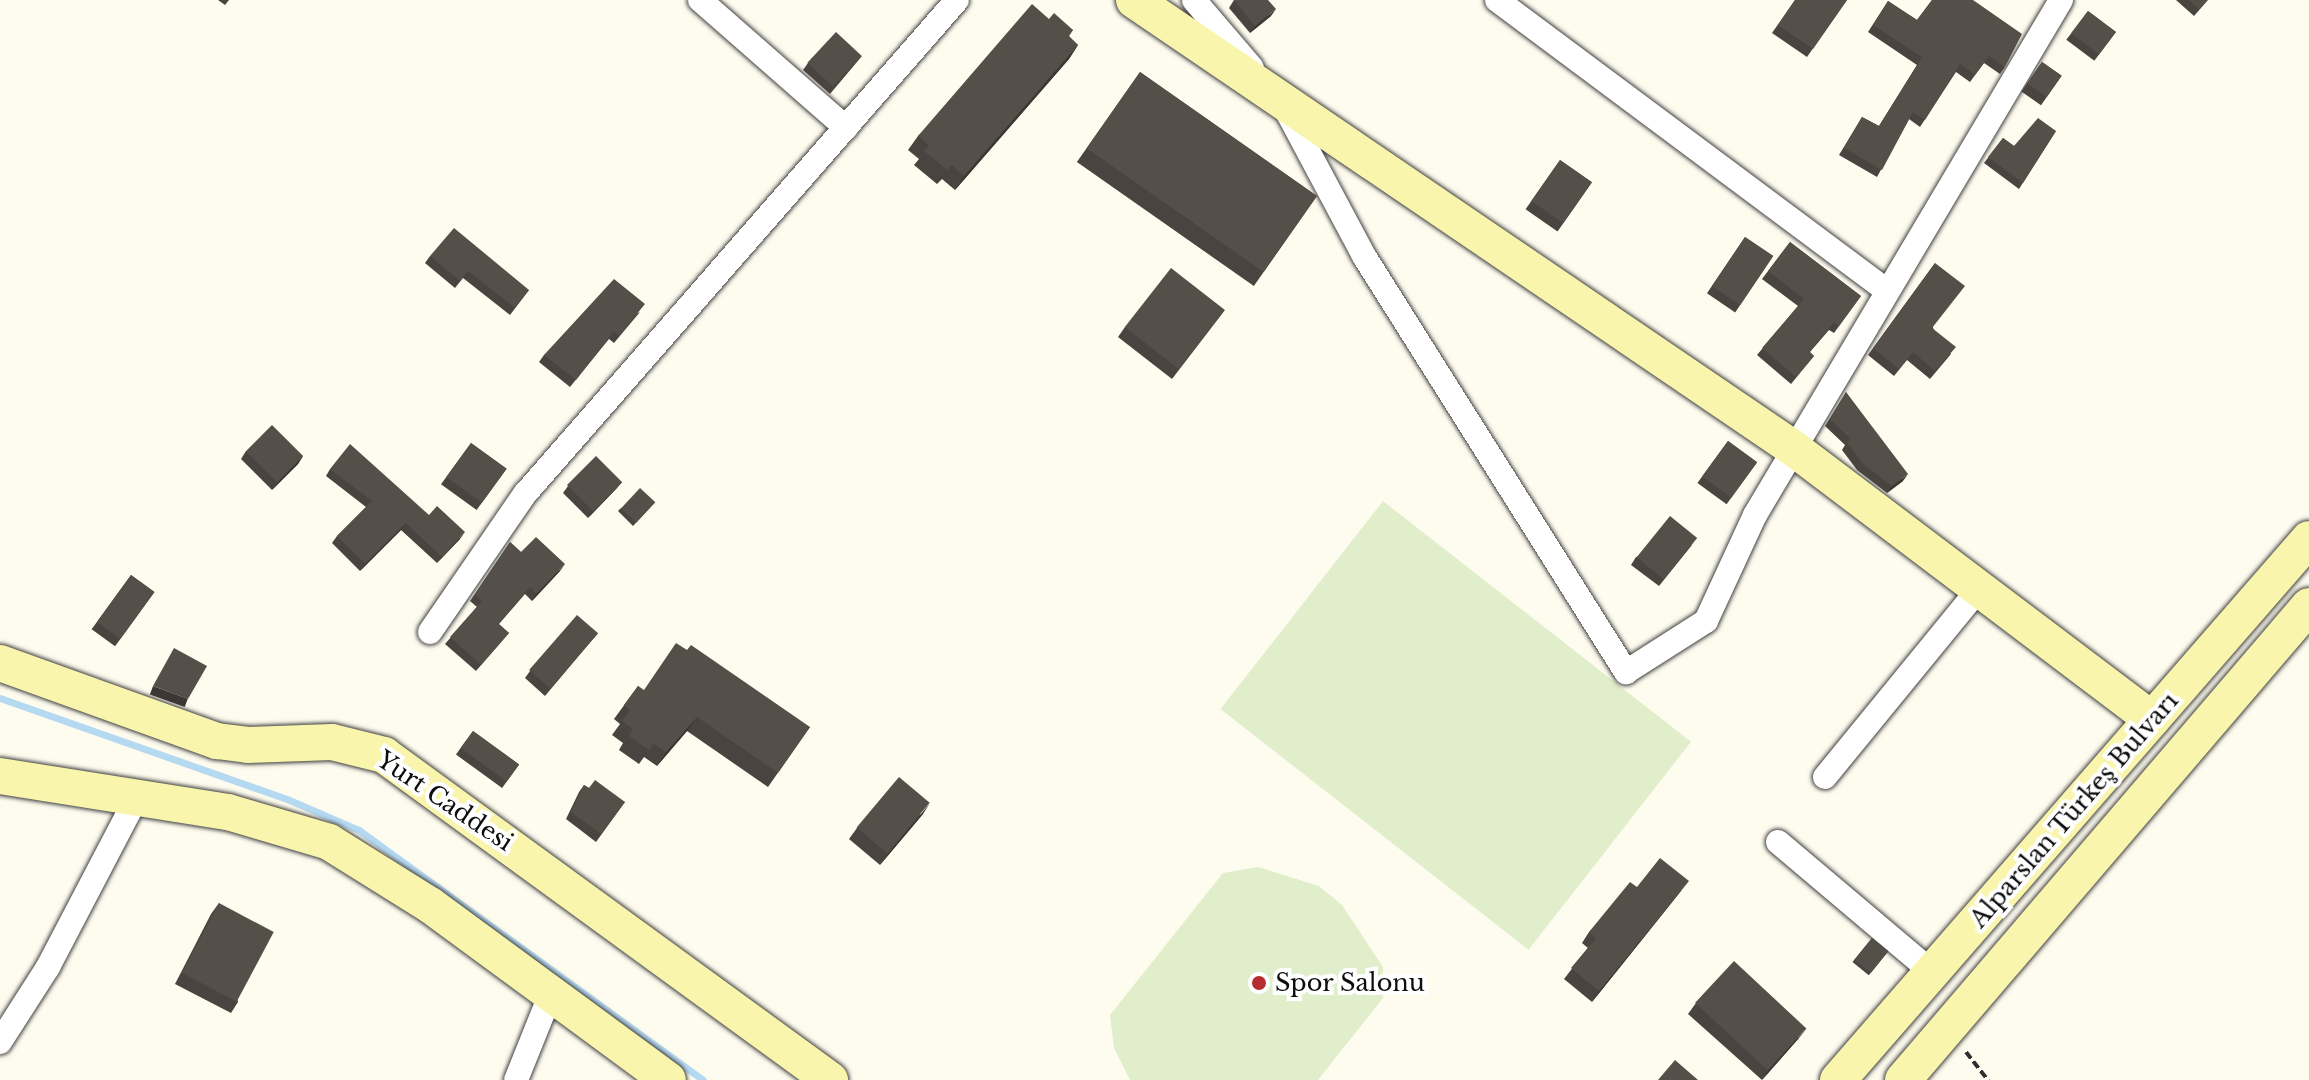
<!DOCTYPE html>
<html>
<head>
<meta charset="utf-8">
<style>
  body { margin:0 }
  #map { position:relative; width:2309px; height:1080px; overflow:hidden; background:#fefcef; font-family:"Libre Baskerville",serif }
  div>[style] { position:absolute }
  .pitch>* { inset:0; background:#e1eecb; transform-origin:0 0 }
  .stream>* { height:7px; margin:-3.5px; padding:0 3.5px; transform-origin:3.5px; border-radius:3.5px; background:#b6d9f2 }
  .path>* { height:4px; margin-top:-2px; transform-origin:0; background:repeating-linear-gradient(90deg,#2f2f2f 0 8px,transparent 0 12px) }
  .roads { filter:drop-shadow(0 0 2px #404040) drop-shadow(0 0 2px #404040) }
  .street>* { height:24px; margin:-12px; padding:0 12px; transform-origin:12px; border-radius:12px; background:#fff }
  .secondary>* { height:36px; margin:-18px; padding:0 18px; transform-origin:18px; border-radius:18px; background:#faf5ad }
  .wall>* { inset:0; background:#494440; transform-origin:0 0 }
  .shaded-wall>* { inset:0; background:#3c3734; transform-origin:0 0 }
  .building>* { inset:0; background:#554f4a; transform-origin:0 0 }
  .dots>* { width:22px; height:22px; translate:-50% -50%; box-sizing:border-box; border:4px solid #fff; border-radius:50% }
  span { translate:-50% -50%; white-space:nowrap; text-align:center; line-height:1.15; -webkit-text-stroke:8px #fff; paint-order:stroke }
  .street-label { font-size:24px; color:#0d0d0d }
  .poi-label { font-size:24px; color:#0d0d0d }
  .left { translate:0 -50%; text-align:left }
</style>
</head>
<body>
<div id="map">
  <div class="pitch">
    <div style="left:1383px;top:501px;width:391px;height:264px;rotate:38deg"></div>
    <div style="clip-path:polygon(1258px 867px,1319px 886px,1342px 905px,1383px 967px,1383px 998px,1318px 1080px,1130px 1080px,1114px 1048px,1110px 1015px,1223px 873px)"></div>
  </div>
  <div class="stream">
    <div style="left:0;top:698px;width:304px;rotate:19.4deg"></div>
    <div style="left:287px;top:799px;width:78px;rotate:23.3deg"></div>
    <div style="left:359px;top:830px;width:425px;rotate:36deg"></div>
  </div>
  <div class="path">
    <div style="left:1966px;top:1052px;width:36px;rotate:52deg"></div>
  </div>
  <div class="roads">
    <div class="street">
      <div style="left:700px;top:0;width:194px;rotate:41.2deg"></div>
      <div style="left:1194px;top:0;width:89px;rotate:49.5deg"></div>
      <div style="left:1497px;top:0;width:485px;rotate:36.7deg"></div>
      <div style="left:1284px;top:106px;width:170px;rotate:61.9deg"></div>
      <div style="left:1364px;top:256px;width:492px;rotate:57.8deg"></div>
      <div style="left:1626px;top:672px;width:95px;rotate:-32.5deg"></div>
      <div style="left:1706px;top:621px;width:117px;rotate:-65.2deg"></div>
      <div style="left:1755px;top:515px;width:599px;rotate:-59.28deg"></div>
      <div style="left:430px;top:632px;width:168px;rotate:-55.5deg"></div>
      <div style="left:525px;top:494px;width:656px;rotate:-48.83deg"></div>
      <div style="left:1825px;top:777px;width:243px;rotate:-50.7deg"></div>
      <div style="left:1778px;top:842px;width:203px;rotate:40.2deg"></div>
      <div style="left:0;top:1042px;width:89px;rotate:-57.4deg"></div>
      <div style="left:48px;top:967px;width:192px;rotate:-62.4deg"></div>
      <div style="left:516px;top:1080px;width:94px;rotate:-68.1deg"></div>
    </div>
    <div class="secondary">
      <div style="left:1134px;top:0;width:797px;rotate:34.21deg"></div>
      <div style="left:1793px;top:448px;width:450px;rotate:37.1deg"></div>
      <div style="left:0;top:663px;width:231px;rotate:19.8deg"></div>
      <div style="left:217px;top:741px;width:31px;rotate:7deg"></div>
      <div style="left:248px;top:745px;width:84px;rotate:-2deg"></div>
      <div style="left:332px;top:742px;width:54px;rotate:14deg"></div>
      <div style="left:384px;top:755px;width:552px;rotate:36.08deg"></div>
      <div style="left:0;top:776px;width:231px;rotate:9deg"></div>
      <div style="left:228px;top:812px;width:105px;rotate:16.5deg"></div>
      <div style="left:329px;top:842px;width:119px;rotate:32deg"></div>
      <div style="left:430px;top:905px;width:295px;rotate:36.3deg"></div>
      <div style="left:1838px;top:1080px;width:717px;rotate:-48.96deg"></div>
      <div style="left:1903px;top:1080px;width:624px;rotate:-49.42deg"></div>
    </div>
  </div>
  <div class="wall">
    <div style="clip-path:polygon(218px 0,229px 0,225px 5px)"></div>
    <div style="clip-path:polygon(1234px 0,1271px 16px,1250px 33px,1229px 8px)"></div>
    <div style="clip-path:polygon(1795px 0,1847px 0,1807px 57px,1772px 33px)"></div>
    <div style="clip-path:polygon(1932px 0,2005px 67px,2000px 74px,1984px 63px,1970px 82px,1956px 72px,1920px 127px,1909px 119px,1877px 177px,1839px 155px,1862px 117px,1879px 126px,1917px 65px,1868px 32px,1888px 1px,1917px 20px)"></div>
    <div style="clip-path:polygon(2176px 0,2208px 0,2194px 16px)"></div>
    <div style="left:2088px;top:11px;width:35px;height:36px;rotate:37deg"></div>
    <div style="clip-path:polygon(1049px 19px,1073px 30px,1069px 36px,1078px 45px,1069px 59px,955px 190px,942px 179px,937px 184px,914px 165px,919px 159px,908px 150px,918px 136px)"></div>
    <div style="clip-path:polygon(862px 56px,830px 94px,803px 70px,808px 63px)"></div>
    <div style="left:2042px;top:62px;width:24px;height:36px;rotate:35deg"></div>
    <div style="left:1140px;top:72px;width:216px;height:110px;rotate:35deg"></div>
    <div style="clip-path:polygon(2056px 131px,2019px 189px,1984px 163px,2003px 138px,2014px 146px)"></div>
    <div style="left:1560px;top:160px;width:39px;height:60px;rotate:35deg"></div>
    <div style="left:1745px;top:237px;width:34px;height:68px;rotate:34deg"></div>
    <div style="clip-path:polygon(1790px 242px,1861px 296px,1834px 333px,1829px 330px,1810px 352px,1814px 356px,1791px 384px,1757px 355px,1798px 306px,1762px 279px)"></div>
    <div style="clip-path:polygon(430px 256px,529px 290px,510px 315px,463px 278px,455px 288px,425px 263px)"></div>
    <div style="clip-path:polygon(1935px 263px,1933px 328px,1951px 354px,1930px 379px,1907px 360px,1894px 376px,1868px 355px)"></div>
    <div style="clip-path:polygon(1225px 310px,1172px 379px,1118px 337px,1125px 327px)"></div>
    <div style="clip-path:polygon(640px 312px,614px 343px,609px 339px,570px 387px,539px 362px,544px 355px)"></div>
    <div style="clip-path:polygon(1846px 392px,1903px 481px,1887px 493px,1857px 470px,1842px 450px,1845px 445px,1825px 426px)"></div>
    <div style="left:1728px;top:441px;width:36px;height:52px;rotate:36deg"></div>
    <div style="left:471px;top:443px;width:44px;height:51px;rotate:36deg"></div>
    <div style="clip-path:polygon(246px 451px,303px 456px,298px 464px,272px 490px,241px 459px)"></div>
    <div style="clip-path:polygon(330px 469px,429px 515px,460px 539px,437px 563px,401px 530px,360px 571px,332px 543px,337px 536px,366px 507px,326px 476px)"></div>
    <div style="clip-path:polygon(622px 482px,616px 489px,588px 518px,563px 493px,568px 486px)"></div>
    <div style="clip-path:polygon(655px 502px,633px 526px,618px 511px,621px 508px)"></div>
    <div style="clip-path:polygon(510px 542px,521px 552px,560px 571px,532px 601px,525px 594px,499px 624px,509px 633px,476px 671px,445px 644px,477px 607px,470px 601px)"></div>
    <div style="clip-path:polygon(1692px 545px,1659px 586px,1631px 565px,1636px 557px)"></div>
    <div style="left:131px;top:575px;width:29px;height:67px;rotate:36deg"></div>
    <div style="clip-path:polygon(598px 633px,545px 696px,525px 678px,530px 671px)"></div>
    <div style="clip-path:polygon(638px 686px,643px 690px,810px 727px,768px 787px,687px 731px,657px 766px,644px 757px,639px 764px,619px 750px,623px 743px,612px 735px,620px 724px,614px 719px)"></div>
    <div style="left:473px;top:731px;width:57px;height:29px;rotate:36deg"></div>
    <div style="clip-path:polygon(584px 785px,589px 788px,625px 802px,596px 842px,566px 819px,579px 792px)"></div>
    <div style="clip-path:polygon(923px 814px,880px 865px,849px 839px,857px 828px)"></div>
    <div style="clip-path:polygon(1637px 887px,1681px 891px,1592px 1002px,1564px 979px,1588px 948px,1582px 943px,1589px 932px)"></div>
    <div style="clip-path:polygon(219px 903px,238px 1002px,231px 1013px,175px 984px,211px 914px)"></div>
    <div style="left:1872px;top:938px;width:21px;height:31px;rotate:39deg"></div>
    <div style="clip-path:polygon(1696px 1003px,1799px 1038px,1762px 1080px,1688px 1014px)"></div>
  </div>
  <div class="shaded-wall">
    <div style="clip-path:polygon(1276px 9px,1271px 16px,1250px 33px,1255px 26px)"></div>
    <div style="clip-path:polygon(1078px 45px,1069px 59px,955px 190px,964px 176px)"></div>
    <div style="clip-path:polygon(303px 456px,298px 464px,272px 490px,278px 482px)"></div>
    <div style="clip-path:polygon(1908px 474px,1903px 481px,1887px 493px,1892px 486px)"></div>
    <div style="clip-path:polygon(622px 482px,616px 489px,588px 518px,594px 510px)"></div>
    <div style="clip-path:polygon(406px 523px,401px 530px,360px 571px,365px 564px)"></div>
    <div style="clip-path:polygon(465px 532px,460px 539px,437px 563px,442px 557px)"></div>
    <div style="clip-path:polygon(565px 564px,560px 571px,532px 601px,536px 594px)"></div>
    <div style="left:153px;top:686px;width:37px;height:9px;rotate:20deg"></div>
    <div style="clip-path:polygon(697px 717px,687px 731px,657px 766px,666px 752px)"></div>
    <div style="clip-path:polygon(930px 803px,923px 814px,880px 865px,888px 854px)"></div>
    <div style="clip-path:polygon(1689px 881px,1681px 891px,1592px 1002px,1599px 991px)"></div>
    <div style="clip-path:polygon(1807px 1028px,1799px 1038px,1762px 1080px,1769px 1069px)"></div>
  </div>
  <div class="building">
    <div style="clip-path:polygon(1234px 0,1268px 0,1276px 9px,1255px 26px)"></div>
    <div style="clip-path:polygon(1795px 0,1847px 0,1813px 49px,1778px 25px)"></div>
    <div style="clip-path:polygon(1932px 0,1973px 0,2022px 34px,2005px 67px,1989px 56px,1975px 75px,1960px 64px,1925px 120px,1913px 112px,1882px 170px,1844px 148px,1862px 117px,1879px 126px,1922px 57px,1873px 25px,1888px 1px,1917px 20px)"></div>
    <div style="clip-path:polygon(2189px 0,2207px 0,2199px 9px)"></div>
    <div style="clip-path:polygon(1032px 4px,1049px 19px,1054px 13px,1073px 30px,1068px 36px,1078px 45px,964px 176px,952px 165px,947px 170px,924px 151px,929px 145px,918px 136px)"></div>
    <div style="left:2088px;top:11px;width:35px;height:28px;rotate:37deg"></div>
    <div style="left:836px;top:32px;width:35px;height:42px;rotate:43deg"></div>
    <div style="left:2042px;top:62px;width:24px;height:26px;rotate:35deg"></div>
    <div style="left:1140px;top:72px;width:216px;height:93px;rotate:35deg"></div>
    <div style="clip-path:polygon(2038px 118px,2056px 131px,2023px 183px,1988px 157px,2003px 138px,2014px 146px)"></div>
    <div style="left:1560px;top:160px;width:39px;height:50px;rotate:35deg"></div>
    <div style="clip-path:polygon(454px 228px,529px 290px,515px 308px,468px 271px,460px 281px,430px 256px)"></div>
    <div style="left:1745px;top:237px;width:34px;height:59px;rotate:34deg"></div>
    <div style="clip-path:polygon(1790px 242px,1861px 296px,1839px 326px,1834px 322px,1809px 352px,1814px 356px,1796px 377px,1762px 348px,1804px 299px,1768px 271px)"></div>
    <div style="clip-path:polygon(1935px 263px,1965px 286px,1932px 328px,1956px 347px,1935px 371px,1913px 352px,1899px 369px,1873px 348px)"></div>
    <div style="left:1171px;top:268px;width:68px;height:75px;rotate:38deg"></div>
    <div style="clip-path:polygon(614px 279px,645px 304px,619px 336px,614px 331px,576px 380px,544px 355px)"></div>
    <div style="clip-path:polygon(1846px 392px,1908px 474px,1892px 486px,1862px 463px,1847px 442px,1851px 439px,1830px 419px)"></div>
    <div style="left:272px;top:425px;width:44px;height:37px;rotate:45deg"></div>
    <div style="left:1728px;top:441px;width:36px;height:44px;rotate:36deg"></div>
    <div style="left:471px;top:443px;width:44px;height:42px;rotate:36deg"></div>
    <div style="clip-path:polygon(350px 444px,429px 515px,437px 506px,465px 532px,442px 557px,406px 523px,365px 564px,337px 536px,372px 501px,330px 469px)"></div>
    <div style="left:596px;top:456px;width:37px;height:41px;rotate:45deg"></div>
    <div style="left:640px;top:488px;width:21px;height:28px;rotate:43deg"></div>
    <div style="left:1670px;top:516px;width:35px;height:53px;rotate:39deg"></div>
    <div style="clip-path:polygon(536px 537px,565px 564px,536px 594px,530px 587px,498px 624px,509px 633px,481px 665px,450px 637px,482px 601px,475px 594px,510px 542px,521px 552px)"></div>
    <div style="left:131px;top:575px;width:29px;height:58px;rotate:36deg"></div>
    <div style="left:577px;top:615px;width:28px;height:73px;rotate:41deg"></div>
    <div style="clip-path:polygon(676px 643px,687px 650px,691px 645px,810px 727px,778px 773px,697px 717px,666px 752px,653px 743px,649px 750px,629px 736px,633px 729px,622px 721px,630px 710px,624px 705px,638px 686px,644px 690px)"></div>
    <div style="clip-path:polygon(174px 648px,207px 666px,188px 699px,153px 686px)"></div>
    <div style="left:473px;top:731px;width:57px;height:21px;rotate:36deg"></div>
    <div style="left:899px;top:777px;width:40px;height:66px;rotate:40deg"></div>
    <div style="clip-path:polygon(595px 780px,625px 802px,601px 834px,571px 812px,584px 785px,589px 788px)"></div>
    <div style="clip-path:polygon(1660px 858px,1689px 881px,1599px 991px,1571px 968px,1596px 938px,1589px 932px,1630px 882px,1637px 887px)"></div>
    <div style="left:219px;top:903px;width:62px;height:79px;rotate:28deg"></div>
    <div style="left:1872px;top:938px;width:21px;height:28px;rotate:39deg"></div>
    <div style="left:1734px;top:961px;width:99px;height:57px;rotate:43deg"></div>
    <div style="clip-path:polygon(1675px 1060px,1698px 1080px,1658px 1080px)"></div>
  </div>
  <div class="dots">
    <div style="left:1259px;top:983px;background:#b52d2e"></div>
  </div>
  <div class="street-label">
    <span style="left:445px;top:801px;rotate:34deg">Yurt Caddesi</span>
    <span style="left:2074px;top:810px;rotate:-49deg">Alparslan Türkeş Bulvarı</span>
  </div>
  <div class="poi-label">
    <span class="left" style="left:1275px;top:983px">Spor Salonu</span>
  </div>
</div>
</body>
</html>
